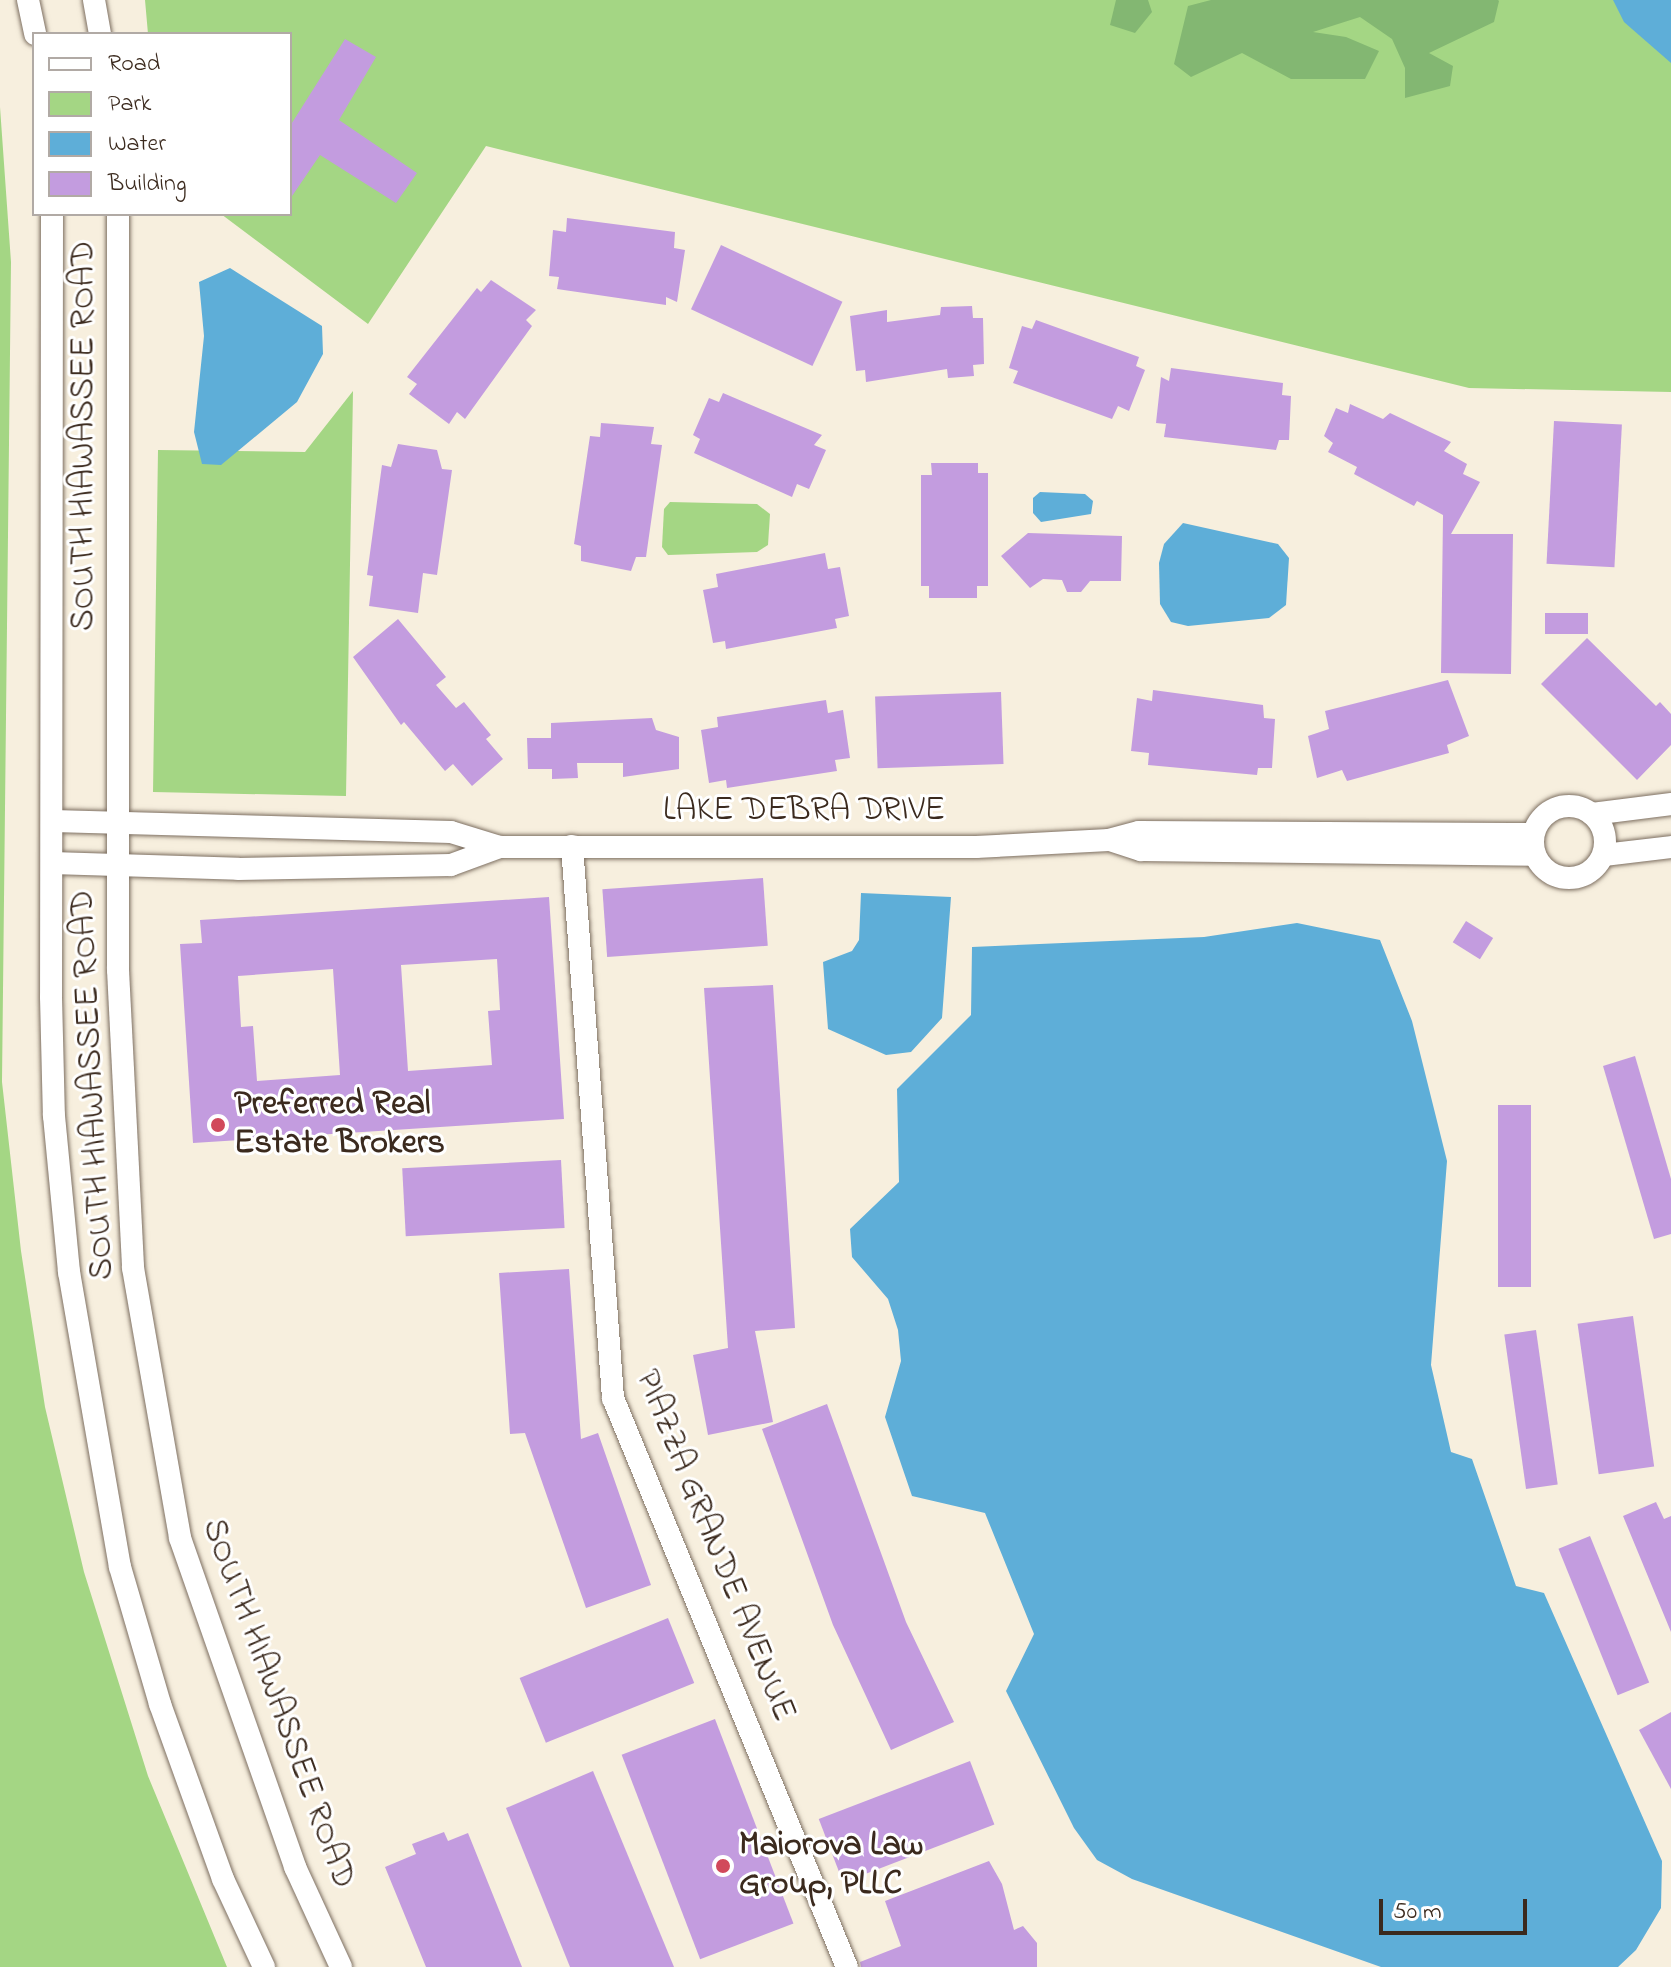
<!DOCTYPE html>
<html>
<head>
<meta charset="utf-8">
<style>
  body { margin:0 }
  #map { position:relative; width:1671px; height:1967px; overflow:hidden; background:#f7efde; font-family:"Indie Flower",sans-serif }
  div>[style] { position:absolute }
  .green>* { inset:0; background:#a4d684 }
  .forest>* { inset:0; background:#83b772 }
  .water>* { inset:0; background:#5eaed8 }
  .building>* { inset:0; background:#c39cdf; transform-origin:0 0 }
  .roads { filter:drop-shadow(0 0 2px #7d6f61) drop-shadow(0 0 2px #7d6f61) }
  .minor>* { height:22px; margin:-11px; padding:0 11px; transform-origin:11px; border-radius:11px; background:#fff }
  .minor>.ring { margin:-11px; padding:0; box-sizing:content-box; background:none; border:22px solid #fff; border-radius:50% }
  .dots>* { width:22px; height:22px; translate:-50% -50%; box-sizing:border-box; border:4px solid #fff; border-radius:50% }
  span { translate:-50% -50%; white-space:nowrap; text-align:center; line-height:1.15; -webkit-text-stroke:6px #fff; paint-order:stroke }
  .street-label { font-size:34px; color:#3b2a1e }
  .poi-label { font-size:34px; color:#3b2a1e; font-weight:700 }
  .left { translate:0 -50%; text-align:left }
  .legend { position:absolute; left:32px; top:32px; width:260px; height:184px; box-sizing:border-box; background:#fff; border:2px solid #b1aaa5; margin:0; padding:10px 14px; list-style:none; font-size:24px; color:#3b2a1e }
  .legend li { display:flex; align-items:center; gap:16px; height:40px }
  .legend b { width:40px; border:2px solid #b1aaa5 }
  .scale { position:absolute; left:1379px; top:1899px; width:148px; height:36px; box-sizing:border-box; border:4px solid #3b2a1e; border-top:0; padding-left:10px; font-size:24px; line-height:28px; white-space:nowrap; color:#3b2a1e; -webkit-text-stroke:6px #fff; paint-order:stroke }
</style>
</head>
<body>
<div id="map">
  <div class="green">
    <div style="clip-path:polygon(145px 0,1671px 0,1671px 392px,1469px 388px,486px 146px,368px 324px,221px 214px,290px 214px,290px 34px,148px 34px)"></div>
    <div style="clip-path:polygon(0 107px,11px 262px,2px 1082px,21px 1251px,45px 1407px,84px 1572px,148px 1776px,227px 1967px,0 1967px)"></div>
    <div style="clip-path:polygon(353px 391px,346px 796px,153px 792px,158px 450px,305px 452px)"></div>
    <div style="clip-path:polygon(670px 502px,757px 504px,770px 514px,768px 545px,757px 552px,668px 555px,662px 547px,664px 509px)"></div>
  </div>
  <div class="forest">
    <div style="clip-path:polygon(1116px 0,1148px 0,1152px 12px,1135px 33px,1110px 25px)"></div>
    <div style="clip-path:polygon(1211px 0,1498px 0,1499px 1px,1494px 22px,1429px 53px,1453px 66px,1450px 86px,1405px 98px,1405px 68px,1392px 39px,1360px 17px,1313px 32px,1346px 37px,1379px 51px,1365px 79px,1291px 79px,1242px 53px,1191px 77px,1174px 64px,1188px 6px)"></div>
  </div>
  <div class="water">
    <div style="clip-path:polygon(1613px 0,1671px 0,1671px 63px,1624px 22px)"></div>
    <div style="clip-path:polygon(230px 268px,322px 326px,323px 354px,297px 402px,221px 465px,202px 464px,194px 432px,204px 336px,199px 282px)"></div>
    <div style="clip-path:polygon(1040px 492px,1085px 494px,1093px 501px,1091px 514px,1041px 522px,1033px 513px,1033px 498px)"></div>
    <div style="clip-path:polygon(1183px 523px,1278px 544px,1289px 558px,1286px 605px,1269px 618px,1188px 626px,1171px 622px,1160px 604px,1159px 563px,1164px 544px)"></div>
    <div style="clip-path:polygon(861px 893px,951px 897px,942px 1018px,911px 1052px,886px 1055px,828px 1029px,823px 962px,852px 951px,859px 940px)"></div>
    <div style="clip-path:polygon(1297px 923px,1380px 940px,1412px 1021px,1447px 1161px,1431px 1365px,1451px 1452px,1472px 1459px,1516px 1586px,1544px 1593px,1662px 1861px,1661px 1908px,1636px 1950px,1618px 1967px,1381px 1967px,1132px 1879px,1097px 1860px,1074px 1828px,1006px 1691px,1034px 1634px,985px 1513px,912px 1496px,885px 1417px,901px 1361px,898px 1330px,888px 1299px,852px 1257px,850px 1229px,899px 1182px,897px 1089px,971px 1015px,972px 947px,1204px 937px)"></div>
  </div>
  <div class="building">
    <div style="clip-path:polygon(345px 39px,376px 57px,339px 120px,417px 173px,396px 203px,320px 155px,290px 199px,290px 126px)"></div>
    <div style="clip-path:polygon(567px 218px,675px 232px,674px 248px,685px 250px,677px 302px,666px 297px,666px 305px,557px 289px,559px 277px,549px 276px,553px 230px,566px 232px)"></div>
    <div style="left:721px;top:245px;width:134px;height:71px;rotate:25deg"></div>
    <div style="clip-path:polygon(491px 280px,536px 310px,526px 320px,532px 326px,465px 419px,457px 412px,449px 424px,409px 394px,417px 384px,407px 377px,477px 288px,481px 292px)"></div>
    <div style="clip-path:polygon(972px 306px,973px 318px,983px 318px,984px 364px,973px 365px,974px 376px,948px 378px,947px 369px,866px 382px,865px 370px,856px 371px,850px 316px,887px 310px,887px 322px,940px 315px,941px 307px)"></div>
    <div style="clip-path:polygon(1036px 320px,1139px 357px,1136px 366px,1145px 370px,1129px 411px,1118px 406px,1112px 419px,1013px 383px,1018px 371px,1009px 368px,1022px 326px,1032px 329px)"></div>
    <div style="clip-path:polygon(1171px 368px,1283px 383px,1282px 395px,1291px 396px,1289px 440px,1279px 440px,1276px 450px,1164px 437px,1166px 424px,1156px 423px,1161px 377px,1169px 381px)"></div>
    <div style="clip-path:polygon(723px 393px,822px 435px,814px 445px,826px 450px,809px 489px,797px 484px,792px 497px,694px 453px,700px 439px,693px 435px,709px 398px,719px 402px)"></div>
    <div style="clip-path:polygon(1350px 404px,1383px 419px,1390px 413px,1451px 442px,1444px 451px,1467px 464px,1463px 474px,1480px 482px,1451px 534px,1513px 534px,1511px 674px,1441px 673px,1443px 515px,1417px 501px,1414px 506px,1354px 474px,1357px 467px,1328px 452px,1333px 443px,1324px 436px,1336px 408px,1348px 413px)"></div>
    <div style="left:1554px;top:421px;width:68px;height:143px;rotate:3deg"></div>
    <div style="clip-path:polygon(601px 423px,654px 427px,651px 444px,662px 445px,646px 557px,636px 557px,631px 571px,581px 561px,581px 546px,574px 544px,590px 436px,600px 437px)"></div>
    <div style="clip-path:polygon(398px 444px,437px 450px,442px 469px,452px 470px,437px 575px,423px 573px,418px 613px,369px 606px,373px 576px,367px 575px,382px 465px,391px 467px)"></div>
    <div style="clip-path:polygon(931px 463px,978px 463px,978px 473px,988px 473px,988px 586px,977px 586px,977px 598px,929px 598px,929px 586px,921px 586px,921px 475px,932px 475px)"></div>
    <div style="clip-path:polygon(1028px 533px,1122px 536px,1121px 581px,1090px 581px,1081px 592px,1067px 592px,1062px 580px,1043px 579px,1030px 588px,1001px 556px)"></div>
    <div style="clip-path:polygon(825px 553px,828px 569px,840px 567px,849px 616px,835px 619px,837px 628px,726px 649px,725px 641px,713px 643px,703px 590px,718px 587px,716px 574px)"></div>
    <div style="left:1545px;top:613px;width:43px;height:21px"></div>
    <div style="clip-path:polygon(398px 619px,446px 677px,436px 685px,456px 708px,464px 702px,491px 735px,486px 739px,503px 759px,472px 786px,453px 764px,445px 771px,404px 722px,401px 725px,353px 657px)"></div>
    <div style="clip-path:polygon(1587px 638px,1656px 706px,1660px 702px,1671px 714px,1671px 745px,1637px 780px,1541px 684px)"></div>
    <div style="clip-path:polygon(1448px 680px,1469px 736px,1447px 745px,1449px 753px,1347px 781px,1342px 770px,1317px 778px,1308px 736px,1329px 729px,1325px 711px)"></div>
    <div style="clip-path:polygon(1153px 690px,1263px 705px,1264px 718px,1275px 719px,1272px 768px,1258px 768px,1257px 775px,1148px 765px,1149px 753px,1131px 751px,1137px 698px,1152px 701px)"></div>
    <div style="left:1001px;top:692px;width:72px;height:126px;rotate:88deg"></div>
    <div style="clip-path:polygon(826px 700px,828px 713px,843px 710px,850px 758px,835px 760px,837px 771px,727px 788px,726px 780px,709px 783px,701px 730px,718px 727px,717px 717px)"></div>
    <div style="clip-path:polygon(652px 718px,656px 730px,679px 737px,679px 769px,623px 777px,623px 763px,577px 763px,578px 778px,552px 779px,552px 769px,528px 769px,527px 738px,551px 738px,551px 723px)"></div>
    <div style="left:763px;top:878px;width:68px;height:161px;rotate:86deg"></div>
    <div style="clip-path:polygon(evenodd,549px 897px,564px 1119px,193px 1143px,180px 944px,202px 943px,200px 920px,549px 897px,497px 959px,500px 1010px,488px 1011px,492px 1065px,408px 1071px,401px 965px,497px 959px,549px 897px,333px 969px,340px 1075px,257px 1081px,253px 1026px,241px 1027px,238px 976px,333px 969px)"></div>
    <div style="left:1466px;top:921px;width:32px;height:25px;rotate:32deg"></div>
    <div style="clip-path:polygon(773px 985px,795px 1328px,755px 1331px,773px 1422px,708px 1435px,693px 1355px,728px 1348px,704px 988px)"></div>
    <div style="clip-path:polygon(1635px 1056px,1671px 1179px,1671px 1234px,1654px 1239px,1603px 1066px)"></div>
    <div style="left:1498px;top:1105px;width:33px;height:182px"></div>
    <div style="left:561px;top:1160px;width:68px;height:159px;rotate:87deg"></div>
    <div style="clip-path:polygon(569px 1269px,581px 1439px,598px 1433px,651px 1585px,586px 1608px,525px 1433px,510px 1434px,499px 1273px)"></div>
    <div style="left:1633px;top:1316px;width:152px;height:56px;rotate:82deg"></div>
    <div style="left:1536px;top:1330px;width:156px;height:32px;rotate:82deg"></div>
    <div style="clip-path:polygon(827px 1404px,906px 1622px,954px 1722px,891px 1750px,833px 1625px,762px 1429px)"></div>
    <div style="clip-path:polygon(1656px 1502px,1664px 1519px,1671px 1516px,1671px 1632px,1623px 1516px)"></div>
    <div style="left:1590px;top:1536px;width:158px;height:34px;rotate:68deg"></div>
    <div style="left:668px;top:1618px;width:70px;height:160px;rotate:68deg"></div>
    <div style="clip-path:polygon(1671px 1712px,1671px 1789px,1639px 1730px)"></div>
    <div style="left:715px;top:1719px;width:219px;height:100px;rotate:69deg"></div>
    <div style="left:970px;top:1761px;width:68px;height:162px;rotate:69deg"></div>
    <div style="clip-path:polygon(593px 1771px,674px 1967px,570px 1967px,506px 1808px)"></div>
    <div style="clip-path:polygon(444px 1832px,448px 1841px,468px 1833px,522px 1967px,426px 1967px,385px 1867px,416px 1854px,412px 1844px)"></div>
    <div style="clip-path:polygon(989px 1861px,1002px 1884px,1014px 1930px,1023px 1926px,1037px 1943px,1037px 1967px,861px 1967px,860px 1962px,901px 1946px,885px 1901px)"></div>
  </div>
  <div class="roads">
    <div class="minor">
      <div style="left:28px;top:0;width:35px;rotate:78deg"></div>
      <div style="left:94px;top:0;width:35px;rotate:80deg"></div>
      <div style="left:52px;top:214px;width:783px;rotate:90.07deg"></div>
      <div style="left:51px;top:997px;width:119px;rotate:88.6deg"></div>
      <div style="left:54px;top:1116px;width:157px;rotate:84.5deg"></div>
      <div style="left:69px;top:1272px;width:299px;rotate:80.2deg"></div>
      <div style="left:120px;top:1567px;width:143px;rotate:73.7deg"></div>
      <div style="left:160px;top:1704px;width:186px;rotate:70.2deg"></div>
      <div style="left:223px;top:1879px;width:97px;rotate:65deg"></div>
      <div style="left:118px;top:214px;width:756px;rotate:90deg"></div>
      <div style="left:118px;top:970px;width:298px;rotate:87.1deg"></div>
      <div style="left:133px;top:1268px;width:274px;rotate:80.1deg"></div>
      <div style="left:180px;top:1538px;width:349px;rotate:70.7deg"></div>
      <div style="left:295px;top:1867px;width:110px;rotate:65.3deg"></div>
      <div class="ring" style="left:1533px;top:806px;width:50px;height:50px"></div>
      <div style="left:1592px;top:814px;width:80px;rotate:-7.2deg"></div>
      <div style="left:53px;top:821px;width:398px;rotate:1.6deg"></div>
      <div style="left:451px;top:832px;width:51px;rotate:17deg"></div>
      <div style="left:500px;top:847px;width:476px"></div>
      <div style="left:976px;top:847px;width:133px;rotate:-3deg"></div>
      <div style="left:1109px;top:840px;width:31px;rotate:-15deg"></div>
      <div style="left:1139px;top:832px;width:394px;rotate:0.3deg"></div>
      <div style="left:1110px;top:840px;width:33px;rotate:18deg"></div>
      <div style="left:1141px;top:850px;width:394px;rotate:0.7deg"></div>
      <div style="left:572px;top:846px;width:554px;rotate:85.75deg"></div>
      <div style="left:613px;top:1398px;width:615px;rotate:67.65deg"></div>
      <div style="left:1604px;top:855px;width:67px;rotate:-6.8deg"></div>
      <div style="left:52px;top:863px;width:186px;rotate:1.8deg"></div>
      <div style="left:238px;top:869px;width:213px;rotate:-1.1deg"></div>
      <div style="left:451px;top:865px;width:52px;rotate:-20.2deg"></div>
    </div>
  </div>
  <div class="dots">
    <div style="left:218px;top:1125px;background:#d1495b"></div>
    <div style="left:723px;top:1866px;background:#d1495b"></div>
  </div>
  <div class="street-label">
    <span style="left:85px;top:436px;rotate:-90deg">SOUTH HIAWASSEE ROAD</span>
    <span style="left:804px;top:812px">LAKE DEBRA DRIVE</span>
    <span style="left:94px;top:1085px;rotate:-93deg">SOUTH HIAWASSEE ROAD</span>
    <span style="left:714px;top:1546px;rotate:68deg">PIAZZA GRANDE AVENUE</span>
    <span style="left:277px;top:1704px;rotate:70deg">SOUTH HIAWASSEE ROAD</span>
  </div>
  <div class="poi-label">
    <span class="left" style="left:234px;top:1125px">Preferred Real<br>Estate Brokers</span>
    <span class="left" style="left:739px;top:1866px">Maiorova Law<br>Group, PLLC</span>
  </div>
  <ul class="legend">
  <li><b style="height:10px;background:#fff"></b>Road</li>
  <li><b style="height:22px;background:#a4d684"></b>Park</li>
  <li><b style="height:22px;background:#5eaed8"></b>Water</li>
  <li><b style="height:22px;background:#c39cdf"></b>Building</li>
  </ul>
  <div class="scale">50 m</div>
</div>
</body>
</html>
